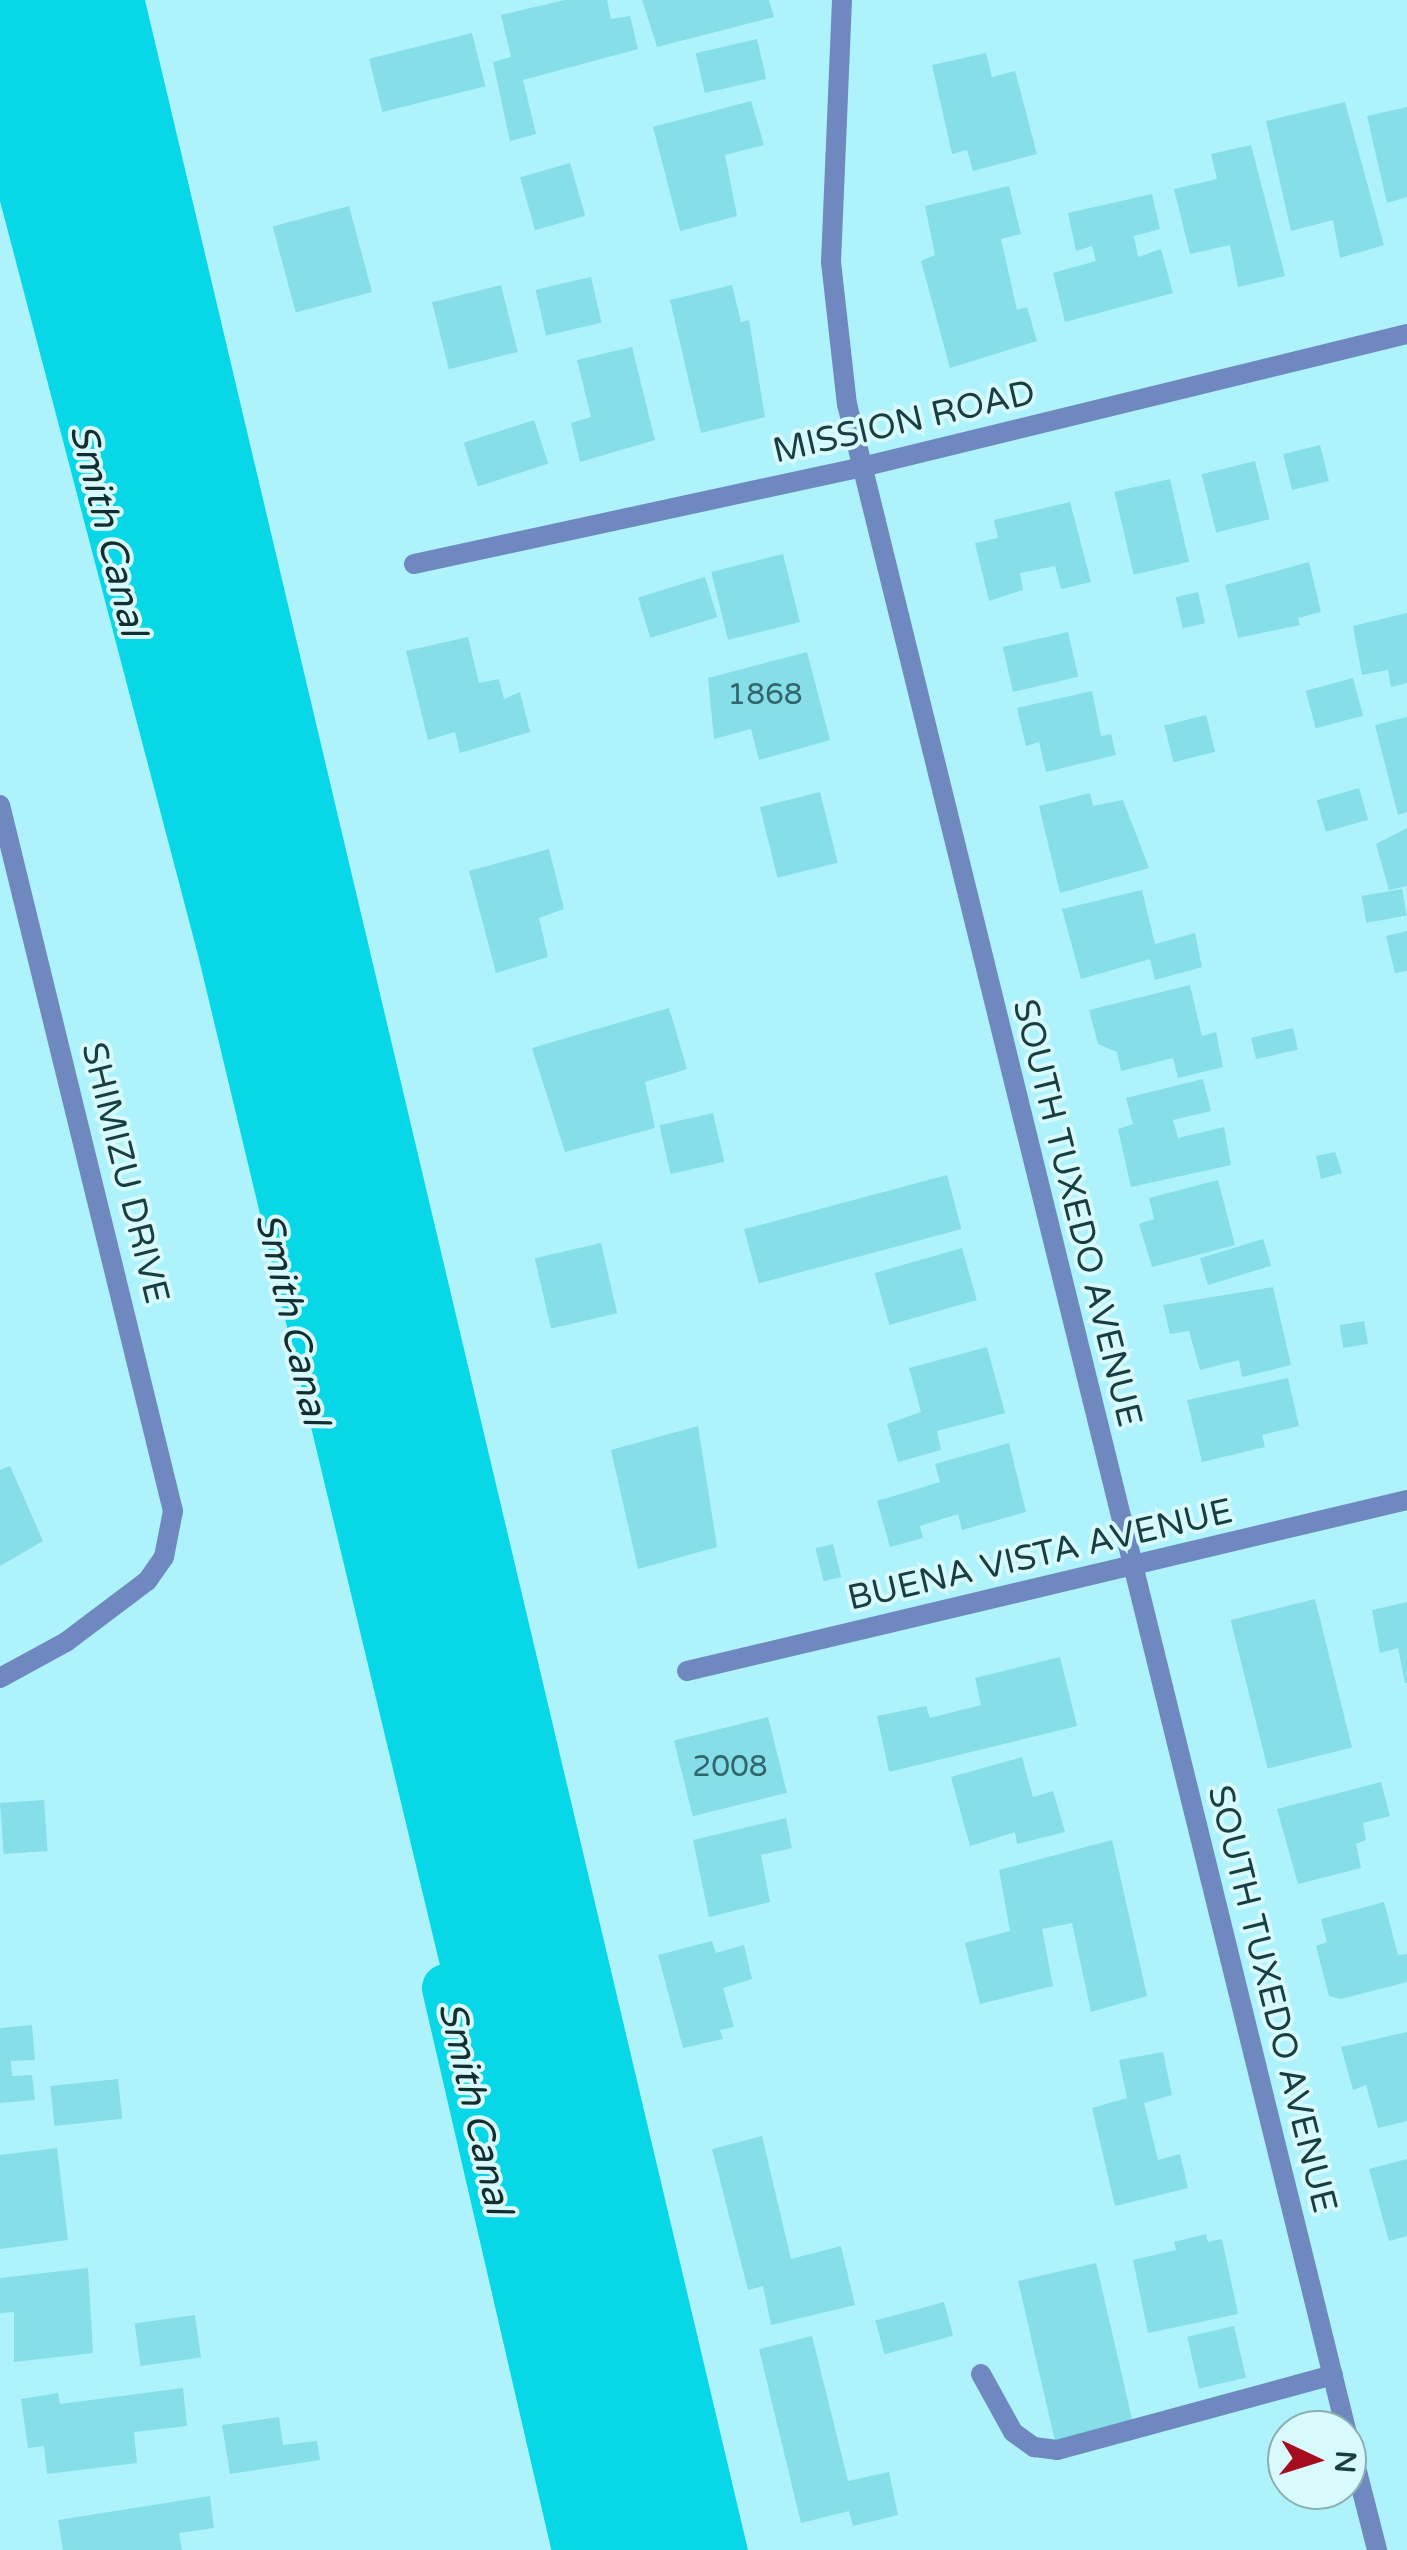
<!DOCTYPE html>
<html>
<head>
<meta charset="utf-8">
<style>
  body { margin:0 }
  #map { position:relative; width:1407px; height:2550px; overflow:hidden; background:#aef3fb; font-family:"Varela Round",sans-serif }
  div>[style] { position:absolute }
  .water>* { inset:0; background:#08d7e7 }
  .canal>* { height:48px; margin:-24px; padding:0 24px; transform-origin:24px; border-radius:24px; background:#08d7e7 }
  .building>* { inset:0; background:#85dee8; transform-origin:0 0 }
  .service>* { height:20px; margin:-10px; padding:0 10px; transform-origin:10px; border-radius:10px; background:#6f89c0 }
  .minor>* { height:20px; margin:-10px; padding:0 10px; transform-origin:10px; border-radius:10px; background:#6f89c0 }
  span { translate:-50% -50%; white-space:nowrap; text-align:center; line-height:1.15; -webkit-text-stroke:8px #d8fafd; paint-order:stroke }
  .number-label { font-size:30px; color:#32666c }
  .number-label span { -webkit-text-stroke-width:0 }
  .street-label { font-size:35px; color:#173e42 }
  .water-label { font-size:38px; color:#132e31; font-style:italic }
  .north { position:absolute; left:1267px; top:2410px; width:100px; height:100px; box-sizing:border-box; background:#d8fafd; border:2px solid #8bafb2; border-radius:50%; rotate:94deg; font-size:28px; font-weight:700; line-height:40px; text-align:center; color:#173e42 }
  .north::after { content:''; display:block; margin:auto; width:35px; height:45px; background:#a50c1e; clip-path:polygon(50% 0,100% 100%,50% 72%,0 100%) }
</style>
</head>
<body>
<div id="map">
  <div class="water">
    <div style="clip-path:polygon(0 0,145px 0,748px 2550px,580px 2550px,198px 955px,0 201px)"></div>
  </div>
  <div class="canal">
    <div style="left:446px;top:1988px;width:577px;rotate:76.98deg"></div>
  </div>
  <div class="building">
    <div style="clip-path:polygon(565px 0,607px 0,611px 19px,630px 16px,638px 49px,523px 80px,536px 134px,510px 141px,493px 62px,511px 57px,501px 15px)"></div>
    <div style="clip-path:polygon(642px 0,769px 0,774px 17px,657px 47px)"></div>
    <div style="left:472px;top:33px;width:55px;height:106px;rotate:76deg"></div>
    <div style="left:757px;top:39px;width:41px;height:63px;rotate:77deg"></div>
    <div style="clip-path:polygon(986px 53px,992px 77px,1015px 71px,1037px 154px,973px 171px,967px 150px,952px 154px,932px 65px)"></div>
    <div style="clip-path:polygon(751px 101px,764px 145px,725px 155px,737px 216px,680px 231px,653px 127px)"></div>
    <div style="clip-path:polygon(1345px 102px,1384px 245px,1340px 258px,1333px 220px,1291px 231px,1266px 121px)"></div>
    <div style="clip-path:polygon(1407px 107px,1407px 197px,1387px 203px,1367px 116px)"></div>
    <div style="clip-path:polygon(1251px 145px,1285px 276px,1238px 287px,1230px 245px,1190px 254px,1174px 189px,1217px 179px,1211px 154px)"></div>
    <div style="left:570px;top:163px;width:55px;height:52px;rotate:74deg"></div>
    <div style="clip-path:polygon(1009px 186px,1021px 234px,1001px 239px,1017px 310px,1027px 307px,1037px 341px,950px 368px,921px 261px,935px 255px,925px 206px)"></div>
    <div style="clip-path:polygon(1152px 194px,1160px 229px,1134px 236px,1138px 257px,1161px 249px,1173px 293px,1065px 322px,1053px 273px,1096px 261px,1092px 246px,1076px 251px,1068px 213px)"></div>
    <div style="left:349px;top:206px;width:89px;height:79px;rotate:75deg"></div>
    <div style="left:591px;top:277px;width:47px;height:57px;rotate:77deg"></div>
    <div style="left:501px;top:285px;width:69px;height:71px;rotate:76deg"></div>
    <div style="clip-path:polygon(732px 285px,741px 322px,749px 320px,765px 417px,701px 433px,670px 300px)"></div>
    <div style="clip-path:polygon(632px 347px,655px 440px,580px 462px,571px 423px,591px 417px,577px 360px)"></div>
    <div style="left:534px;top:420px;width:46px;height:74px;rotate:72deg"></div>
    <div style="left:1320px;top:445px;width:37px;height:38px;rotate:76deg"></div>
    <div style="left:1255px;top:461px;width:60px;height:55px;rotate:76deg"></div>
    <div style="left:1170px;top:479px;width:85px;height:57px;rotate:77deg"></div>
    <div style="clip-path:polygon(1070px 502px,1091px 582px,1061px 589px,1055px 566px,1020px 573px,1023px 590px,989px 601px,975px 543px,998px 538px,994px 520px)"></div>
    <div style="left:783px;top:554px;width:70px;height:74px;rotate:76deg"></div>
    <div style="clip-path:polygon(1309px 562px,1321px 612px,1298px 618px,1300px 625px,1238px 638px,1225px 585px)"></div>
    <div style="left:705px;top:577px;width:42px;height:70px;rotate:73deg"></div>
    <div style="left:1198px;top:592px;width:32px;height:23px;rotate:77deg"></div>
    <div style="clip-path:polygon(1407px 613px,1407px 683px,1391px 687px,1388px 670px,1362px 675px,1353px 626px)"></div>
    <div style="left:1068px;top:632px;width:46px;height:67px;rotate:77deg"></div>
    <div style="clip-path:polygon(468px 637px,479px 683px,499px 679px,504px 699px,520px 692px,530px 732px,460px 753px,455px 732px,428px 740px,406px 651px)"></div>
    <div style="clip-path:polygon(807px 652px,830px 740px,759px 760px,751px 729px,714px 739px,708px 678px)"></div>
    <div style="left:1353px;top:678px;width:39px;height:49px;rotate:75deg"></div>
    <div style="clip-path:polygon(1092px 691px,1101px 736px,1111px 734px,1116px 755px,1046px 772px,1039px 742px,1026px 746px,1017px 708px)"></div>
    <div style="left:1206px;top:715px;width:38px;height:43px;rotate:76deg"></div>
    <div style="clip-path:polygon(1407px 717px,1407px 812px,1398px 815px,1375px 725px)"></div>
    <div style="left:1359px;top:788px;width:33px;height:44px;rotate:74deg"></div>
    <div style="left:820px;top:792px;width:73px;height:62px;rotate:76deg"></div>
    <div style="clip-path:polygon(1090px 793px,1093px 806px,1123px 800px,1149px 868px,1060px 893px,1039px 806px)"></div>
    <div style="clip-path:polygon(1407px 828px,1407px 886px,1389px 890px,1376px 844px)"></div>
    <div style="clip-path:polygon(549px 849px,564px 909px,539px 918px,548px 957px,496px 973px,469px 871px)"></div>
    <div style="left:1402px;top:889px;width:27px;height:41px;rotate:80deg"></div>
    <div style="clip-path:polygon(1142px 890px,1155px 944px,1195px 933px,1202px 967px,1155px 980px,1150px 959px,1081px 979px,1062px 909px)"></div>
    <div style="clip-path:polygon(1407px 931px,1407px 971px,1395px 973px,1386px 936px)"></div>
    <div style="clip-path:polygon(1190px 985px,1202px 1036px,1216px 1032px,1223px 1067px,1178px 1078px,1173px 1058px,1121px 1071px,1117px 1052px,1098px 1044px,1089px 1010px)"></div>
    <div style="clip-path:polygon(669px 1008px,687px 1069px,645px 1082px,655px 1128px,565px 1152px,532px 1048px)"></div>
    <div style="left:1293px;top:1028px;width:22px;height:43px;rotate:77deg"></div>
    <div style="clip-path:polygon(1203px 1079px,1211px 1111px,1173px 1120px,1178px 1138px,1224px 1127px,1231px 1165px,1131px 1187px,1118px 1129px,1133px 1124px,1126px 1098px)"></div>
    <div style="left:713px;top:1113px;width:50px;height:55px;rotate:77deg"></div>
    <div style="clip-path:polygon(1335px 1152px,1342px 1173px,1321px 1179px,1316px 1156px)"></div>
    <div style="left:947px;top:1175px;width:56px;height:210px;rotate:75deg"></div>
    <div style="clip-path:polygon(1218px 1180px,1235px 1245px,1152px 1267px,1139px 1224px,1154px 1219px,1149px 1198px)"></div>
    <div style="left:1263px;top:1239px;width:28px;height:66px;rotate:73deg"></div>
    <div style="left:601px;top:1243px;width:72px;height:68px;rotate:77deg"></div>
    <div style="left:962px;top:1248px;width:54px;height:91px;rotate:74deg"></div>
    <div style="clip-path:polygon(1273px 1287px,1291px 1365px,1242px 1377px,1239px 1360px,1200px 1370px,1189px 1331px,1170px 1334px,1163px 1305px)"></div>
    <div style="left:1364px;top:1321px;width:23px;height:25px;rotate:80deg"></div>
    <div style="clip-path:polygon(987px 1347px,1005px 1413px,937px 1431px,941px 1450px,898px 1462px,887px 1424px,921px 1412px,909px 1368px)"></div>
    <div style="clip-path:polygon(1288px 1378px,1299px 1426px,1262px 1435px,1265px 1447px,1202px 1462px,1187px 1400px)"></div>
    <div style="clip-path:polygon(698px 1426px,717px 1547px,638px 1569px,611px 1450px)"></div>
    <div style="clip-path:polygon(1009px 1443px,1026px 1512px,962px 1530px,958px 1514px,920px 1526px,923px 1538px,890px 1547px,877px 1501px,940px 1482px,935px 1464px)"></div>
    <div style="clip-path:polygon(10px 1466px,43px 1541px,0 1566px,0 1470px)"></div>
    <div style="left:833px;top:1544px;width:34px;height:18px;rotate:76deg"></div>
    <div style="left:1315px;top:1599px;width:153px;height:87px;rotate:76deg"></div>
    <div style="clip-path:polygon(1407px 1602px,1407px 1683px,1405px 1683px,1398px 1648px,1380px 1653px,1372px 1610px)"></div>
    <div style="clip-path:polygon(1060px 1657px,1077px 1726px,889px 1772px,877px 1716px,926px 1706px,930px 1718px,981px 1705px,975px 1678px)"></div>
    <div style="left:768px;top:1717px;width:78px;height:97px;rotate:76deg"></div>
    <div style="clip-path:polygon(1022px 1757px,1033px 1797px,1053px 1791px,1065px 1832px,1017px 1844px,1015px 1832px,970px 1846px,951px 1777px)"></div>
    <div style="clip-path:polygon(1381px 1782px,1390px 1816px,1363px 1823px,1366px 1840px,1356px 1844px,1361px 1868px,1298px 1884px,1277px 1809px)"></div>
    <div style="left:44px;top:1800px;width:51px;height:44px;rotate:86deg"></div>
    <div style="clip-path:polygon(786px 1818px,792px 1848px,761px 1855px,770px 1902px,709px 1917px,693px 1840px)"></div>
    <div style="clip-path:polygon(1112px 1840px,1147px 1996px,1091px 2012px,1072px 1923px,1042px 1929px,1053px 1986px,980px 2004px,965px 1943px,1010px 1931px,999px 1870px)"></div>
    <div style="clip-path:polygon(1384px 1902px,1398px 1955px,1407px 1954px,1407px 1982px,1341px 1999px,1329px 1996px,1316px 1946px,1327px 1942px,1321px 1919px)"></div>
    <div style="clip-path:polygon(712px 1941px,716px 1953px,744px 1945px,752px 1979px,723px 1988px,734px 2027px,720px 2030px,723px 2039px,683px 2048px,658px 1955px)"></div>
    <div style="clip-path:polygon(32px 2025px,35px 2060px,11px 2061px,12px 2076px,32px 2075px,35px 2100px,0 2103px,0 2028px)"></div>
    <div style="clip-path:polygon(1407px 2032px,1407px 2121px,1378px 2128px,1366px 2085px,1353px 2090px,1341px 2047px)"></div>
    <div style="clip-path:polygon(1163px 2052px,1172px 2095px,1144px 2103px,1158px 2160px,1180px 2154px,1188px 2188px,1115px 2206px,1092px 2108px,1127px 2098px,1119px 2060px)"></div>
    <div style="left:118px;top:2079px;width:40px;height:68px;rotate:84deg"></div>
    <div style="clip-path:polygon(762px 2136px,791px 2259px,841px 2246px,855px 2305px,771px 2325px,763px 2286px,748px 2290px,712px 2149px)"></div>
    <div style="clip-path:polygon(57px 2148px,68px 2240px,0 2249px,0 2155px)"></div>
    <div style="clip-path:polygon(1407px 2159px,1407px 2236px,1389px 2241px,1369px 2169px)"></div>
    <div style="clip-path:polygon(1206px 2234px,1208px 2242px,1222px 2239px,1238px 2314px,1148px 2333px,1133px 2260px,1176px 2250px,1174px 2242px)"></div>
    <div style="left:1096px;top:2263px;width:168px;height:80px;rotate:77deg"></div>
    <div style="clip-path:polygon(88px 2268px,93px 2353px,14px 2362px,14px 2312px,0 2313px,0 2278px)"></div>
    <div style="left:944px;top:2302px;width:35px;height:71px;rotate:75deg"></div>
    <div style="left:195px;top:2315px;width:43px;height:61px;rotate:82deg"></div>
    <div style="left:1234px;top:2326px;width:53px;height:48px;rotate:77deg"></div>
    <div style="clip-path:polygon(812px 2336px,848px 2481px,889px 2472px,898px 2515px,853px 2526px,849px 2511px,801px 2523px,759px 2349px)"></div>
    <div style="clip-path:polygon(183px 2388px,187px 2426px,134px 2432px,137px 2463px,47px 2474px,44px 2446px,28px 2448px,21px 2399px,58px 2393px,60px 2404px)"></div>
    <div style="clip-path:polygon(279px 2417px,283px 2445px,317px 2441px,320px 2460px,230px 2474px,222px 2425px)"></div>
    <div style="clip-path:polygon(210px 2496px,214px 2528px,179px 2533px,182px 2550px,63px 2550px,58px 2520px)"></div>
  </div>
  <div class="service">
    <div style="left:981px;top:2374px;width:66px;rotate:61.1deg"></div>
    <div style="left:1013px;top:2432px;width:26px;rotate:36deg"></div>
    <div style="left:1034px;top:2447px;width:23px;rotate:7deg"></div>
    <div style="left:1057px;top:2450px;width:286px;rotate:-15.2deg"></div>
  </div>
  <div class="minor">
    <div style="left:842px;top:0;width:262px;rotate:92.4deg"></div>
    <div style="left:831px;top:262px;width:143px;rotate:83.6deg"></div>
    <div style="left:847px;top:404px;width:2087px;rotate:76.16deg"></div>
    <div style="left:414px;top:564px;width:458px;rotate:-12.2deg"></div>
    <div style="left:862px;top:467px;width:561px;rotate:-13.71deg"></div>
    <div style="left:0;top:805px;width:727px;rotate:76.23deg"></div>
    <div style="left:173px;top:1511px;width:47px;rotate:101.1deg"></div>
    <div style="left:164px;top:1557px;width:29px;rotate:125deg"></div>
    <div style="left:147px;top:1581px;width:101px;rotate:143deg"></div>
    <div style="left:66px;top:1642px;width:75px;rotate:151.4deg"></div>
    <div style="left:687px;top:1671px;width:740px;rotate:-13.36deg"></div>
    <div style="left:1347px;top:2432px;width:122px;rotate:75.7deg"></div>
  </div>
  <div class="number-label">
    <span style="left:765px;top:695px">1868</span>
    <span style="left:730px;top:1767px">2008</span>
  </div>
  <div class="street-label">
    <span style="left:904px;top:422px;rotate:-13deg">MISSION ROAD</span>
    <span style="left:125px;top:1173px;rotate:76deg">SHIMIZU DRIVE</span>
    <span style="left:1077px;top:1213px;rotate:76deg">SOUTH TUXEDO AVENUE</span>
    <span style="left:1040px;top:1555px;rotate:-13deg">BUENA VISTA AVENUE</span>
    <span style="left:1272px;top:1999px;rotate:76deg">SOUTH TUXEDO AVENUE</span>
  </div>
  <div class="water-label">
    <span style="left:107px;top:530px;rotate:76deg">Smith Canal</span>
    <span style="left:291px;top:1319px;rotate:77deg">Smith Canal</span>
    <span style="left:474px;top:2108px;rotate:77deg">Smith Canal</span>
  </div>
  <div class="north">N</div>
</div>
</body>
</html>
